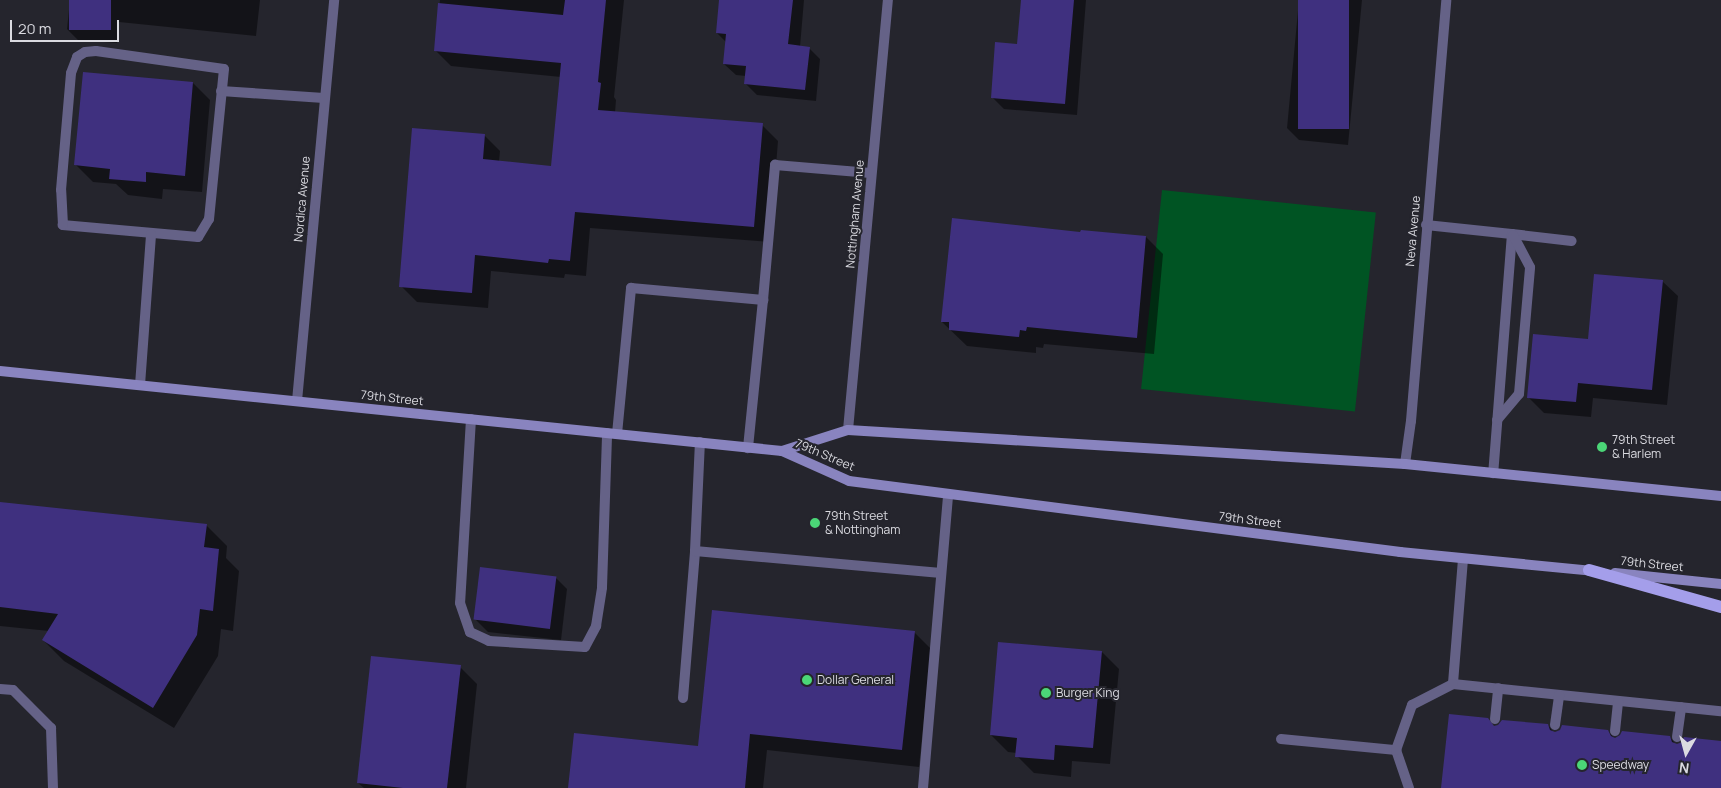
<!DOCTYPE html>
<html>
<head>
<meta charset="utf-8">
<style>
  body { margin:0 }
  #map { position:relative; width:1721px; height:788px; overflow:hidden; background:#25252d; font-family:Manrope,sans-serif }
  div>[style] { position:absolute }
  .green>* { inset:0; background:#005423; transform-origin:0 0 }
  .shadow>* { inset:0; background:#0007 }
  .building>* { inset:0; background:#3f307f; transform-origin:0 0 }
  .service>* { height:10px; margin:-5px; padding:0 5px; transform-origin:5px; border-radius:5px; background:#656287 }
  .minor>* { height:10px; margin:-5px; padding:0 5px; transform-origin:5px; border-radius:5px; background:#656287 }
  .secondary>* { height:10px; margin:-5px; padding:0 5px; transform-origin:5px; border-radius:5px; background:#8984bf }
  .primary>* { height:12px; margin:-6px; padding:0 6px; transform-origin:6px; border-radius:6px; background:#a49eea }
  .dots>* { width:14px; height:14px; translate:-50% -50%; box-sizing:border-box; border:2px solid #25252d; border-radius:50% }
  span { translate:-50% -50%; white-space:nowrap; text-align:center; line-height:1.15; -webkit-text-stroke:4px #25252d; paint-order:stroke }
  .street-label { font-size:12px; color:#dbdbe1 }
  .poi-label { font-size:12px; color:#dbdbe1 }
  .left { translate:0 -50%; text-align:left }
  .north { position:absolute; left:1661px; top:728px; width:50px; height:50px; -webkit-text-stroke:4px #25252d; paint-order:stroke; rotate:187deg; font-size:14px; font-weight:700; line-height:20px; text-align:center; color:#dbdbe1 }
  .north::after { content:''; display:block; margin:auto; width:18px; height:22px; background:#dbdbe1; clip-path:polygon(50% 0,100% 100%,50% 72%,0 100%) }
  .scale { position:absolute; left:10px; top:20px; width:109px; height:22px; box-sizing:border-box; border:2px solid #dbdbe1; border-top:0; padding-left:6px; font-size:15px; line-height:18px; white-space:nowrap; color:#dbdbe1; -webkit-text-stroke:4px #25252d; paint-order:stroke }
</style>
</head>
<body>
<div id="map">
  <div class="green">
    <div style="left:1162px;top:190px;width:215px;height:200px;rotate:6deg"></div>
  </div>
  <div class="shadow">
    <div style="clip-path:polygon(70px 0,260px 0,256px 36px,119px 22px,117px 43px,78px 40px,67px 29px)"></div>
    <div style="clip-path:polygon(440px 0,624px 0,614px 97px,616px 100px,615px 113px,762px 125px,778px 141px,770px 242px,590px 228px,586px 276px,565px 274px,564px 278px,491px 271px,488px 308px,417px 302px,401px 286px,484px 135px,500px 151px,499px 162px,552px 167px,561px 77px,451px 66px,435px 50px)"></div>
    <div style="clip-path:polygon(720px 0,804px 0,800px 47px,809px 48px,820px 59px,816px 101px,757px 95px,745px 83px,746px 76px,736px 75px,724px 64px,726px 42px,717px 33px)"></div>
    <div style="clip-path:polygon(1022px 0,1086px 0,1077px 115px,1004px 109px,992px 97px,1018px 45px)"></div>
    <div style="clip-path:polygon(1299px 0,1362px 0,1348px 145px,1299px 140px,1287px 128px)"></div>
    <div style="clip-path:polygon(193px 83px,210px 100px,202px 192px,163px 189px,162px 199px,128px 195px,116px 184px,93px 182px,76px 165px)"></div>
    <div style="clip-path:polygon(1082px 233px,1146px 237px,1163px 254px,1154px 354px,1044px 344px,1043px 348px,1036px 347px,1036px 353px,967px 346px,942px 322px)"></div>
    <div style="clip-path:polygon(1662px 281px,1678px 296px,1667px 405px,1593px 398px,1591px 417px,1544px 413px,1528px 397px,1589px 340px)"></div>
    <div style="clip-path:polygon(0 504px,206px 525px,227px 546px,226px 558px,239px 571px,233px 631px,221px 629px,218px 656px,174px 728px,64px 661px,43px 640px,49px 631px,0 626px)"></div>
    <div style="clip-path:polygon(555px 577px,567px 589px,561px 640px,488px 632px,476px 620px)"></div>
    <div style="clip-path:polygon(914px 632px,931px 649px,919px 767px,767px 750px,763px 788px,570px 788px,699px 747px)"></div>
    <div style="clip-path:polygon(1102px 652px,1119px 669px,1110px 764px,1072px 761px,1071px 777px,1034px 773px,1017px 756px,1017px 753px,1008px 752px,991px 735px)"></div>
    <div style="clip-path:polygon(460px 667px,477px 684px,466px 788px,364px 788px,358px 783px)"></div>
    <div style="clip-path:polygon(1548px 725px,1554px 733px,1608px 731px,1615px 739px,1670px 737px,1676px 745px,1721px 742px,1721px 788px,1443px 788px,1495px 727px)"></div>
  </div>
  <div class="building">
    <div style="left:69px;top:0;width:42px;height:30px"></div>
    <div style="clip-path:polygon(565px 0,606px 0,598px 82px,601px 83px,598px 110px,763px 123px,754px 227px,575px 212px,570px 261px,549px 259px,548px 263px,475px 255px,472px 293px,399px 287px,412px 128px,485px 134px,483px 159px,551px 166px,561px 63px,434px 51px,438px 3px,563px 15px)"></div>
    <div style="clip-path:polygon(719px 0,793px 0,788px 44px,810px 47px,805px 90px,744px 84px,746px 66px,723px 64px,726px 34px,716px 33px)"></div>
    <div style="clip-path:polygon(1021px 0,1074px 0,1065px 104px,991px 98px,995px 42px,1017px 44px)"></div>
    <div style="left:1298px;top:0;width:51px;height:129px"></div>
    <div style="clip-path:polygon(83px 72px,193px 82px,185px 176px,146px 172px,146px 182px,109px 179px,110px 169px,74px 165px)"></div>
    <div style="clip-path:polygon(952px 218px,1080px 232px,1081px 230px,1146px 236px,1137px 338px,1027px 327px,1026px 331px,1020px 330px,1019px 337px,949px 330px,949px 322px,941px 322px)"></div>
    <div style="clip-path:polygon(1594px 274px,1663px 280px,1652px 390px,1578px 383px,1576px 402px,1527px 398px,1533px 334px,1588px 339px)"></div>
    <div style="clip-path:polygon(0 502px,207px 524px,204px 547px,219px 549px,213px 611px,200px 609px,197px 635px,153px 708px,42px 640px,58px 614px,0 607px)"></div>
    <div style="left:480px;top:567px;width:77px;height:53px;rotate:7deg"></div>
    <div style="clip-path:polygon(712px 610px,915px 631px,902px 750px,750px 734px,745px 788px,568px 788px,574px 733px,698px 746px)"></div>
    <div style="clip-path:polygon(998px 642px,1102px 651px,1093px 748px,1055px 745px,1054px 760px,1015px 757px,1017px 738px,990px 735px)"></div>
    <div style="clip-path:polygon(371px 656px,461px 665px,447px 788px,403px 788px,357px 783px)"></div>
    <div style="clip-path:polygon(1449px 714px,1488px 718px,1494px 726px,1498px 725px,1502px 720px,1548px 724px,1550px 730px,1555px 732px,1560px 730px,1562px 725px,1608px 730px,1611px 736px,1615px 738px,1620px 735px,1622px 731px,1670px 736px,1672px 742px,1677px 744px,1682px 742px,1684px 737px,1721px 741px,1721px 788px,1441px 788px)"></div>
  </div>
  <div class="service">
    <div style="left:96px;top:51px;width:129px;rotate:8deg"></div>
    <div style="left:224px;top:69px;width:151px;rotate:95.7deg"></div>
    <div style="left:209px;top:219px;width:21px;rotate:121deg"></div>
    <div style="left:198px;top:237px;width:136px;rotate:-174.9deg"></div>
    <div style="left:63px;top:225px;width:35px;rotate:-93deg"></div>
    <div style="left:61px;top:190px;width:117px;rotate:-85.1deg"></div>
    <div style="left:71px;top:73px;width:17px;rotate:-69deg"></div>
    <div style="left:77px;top:57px;width:9px;rotate:-32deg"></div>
    <div style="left:85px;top:52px;width:11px;rotate:-5deg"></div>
    <div style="left:221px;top:91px;width:103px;rotate:3.9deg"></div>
    <div style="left:1426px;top:225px;width:86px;rotate:6deg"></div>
    <div style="left:1512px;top:234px;width:240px;rotate:94.5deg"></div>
    <div style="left:1512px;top:234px;width:60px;rotate:6.7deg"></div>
    <div style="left:763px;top:300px;width:136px;rotate:-84.9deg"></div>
    <div style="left:775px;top:165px;width:96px;rotate:4.8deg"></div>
    <div style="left:140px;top:385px;width:151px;rotate:-85.8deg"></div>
    <div style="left:471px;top:419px;width:184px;rotate:93.4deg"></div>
    <div style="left:460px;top:603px;width:31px;rotate:71deg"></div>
    <div style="left:470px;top:632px;width:21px;rotate:25deg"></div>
    <div style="left:489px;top:641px;width:96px;rotate:3.6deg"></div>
    <div style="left:585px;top:647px;width:24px;rotate:-62deg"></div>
    <div style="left:596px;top:626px;width:39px;rotate:-81deg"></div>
    <div style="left:602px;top:587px;width:154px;rotate:-88.1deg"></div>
    <div style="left:1497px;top:420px;width:34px;rotate:-50deg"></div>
    <div style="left:1519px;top:394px;width:127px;rotate:-85deg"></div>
    <div style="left:1530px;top:267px;width:36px;rotate:-118deg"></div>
    <div style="left:617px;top:434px;width:147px;rotate:-84.5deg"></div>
    <div style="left:631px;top:288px;width:133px;rotate:5.2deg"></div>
    <div style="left:763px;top:300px;width:149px;rotate:95.8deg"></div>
    <div style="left:695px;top:551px;width:109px;rotate:-87.4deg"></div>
    <div style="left:1463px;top:559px;width:125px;rotate:94.6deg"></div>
    <div style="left:1453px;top:684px;width:269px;rotate:5.8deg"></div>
    <div style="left:0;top:689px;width:13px;rotate:4deg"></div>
    <div style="left:13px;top:690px;width:54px;rotate:45deg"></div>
    <div style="left:51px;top:728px;width:60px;rotate:88.1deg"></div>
    <div style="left:683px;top:698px;width:147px;rotate:-85.3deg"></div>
    <div style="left:695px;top:551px;width:247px;rotate:5.1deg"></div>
    <div style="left:1495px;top:719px;width:31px;rotate:-84deg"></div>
    <div style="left:1555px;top:725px;width:30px;rotate:-82deg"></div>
    <div style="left:1615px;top:731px;width:30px;rotate:-84deg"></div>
    <div style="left:1677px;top:737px;width:30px;rotate:-82deg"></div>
    <div style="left:1281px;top:739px;width:116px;rotate:5.5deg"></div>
    <div style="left:1396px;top:750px;width:40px;rotate:71.1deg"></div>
    <div style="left:1396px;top:750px;width:48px;rotate:-70.4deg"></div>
    <div style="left:1412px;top:705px;width:46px;rotate:-27.1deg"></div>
    <div style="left:923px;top:788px;width:295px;rotate:-85.1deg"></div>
  </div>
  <div class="minor">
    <div style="left:297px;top:401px;width:403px;rotate:-84.7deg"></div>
    <div style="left:848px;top:430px;width:432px;rotate:-84.7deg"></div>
    <div style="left:1405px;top:464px;width:43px;rotate:-82.1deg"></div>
    <div style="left:1411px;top:421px;width:422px;rotate:-85.2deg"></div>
  </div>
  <div class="secondary">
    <div style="left:0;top:371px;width:786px;rotate:5.84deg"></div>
    <div style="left:782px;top:451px;width:73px;rotate:24.1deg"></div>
    <div style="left:849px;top:481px;width:556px;rotate:7.34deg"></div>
    <div style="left:1400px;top:552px;width:196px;rotate:5.6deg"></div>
    <div style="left:782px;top:451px;width:69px;rotate:-17.7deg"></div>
    <div style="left:848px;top:430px;width:558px;rotate:3.49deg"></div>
    <div style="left:1405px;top:464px;width:318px;rotate:5.8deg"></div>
    <div style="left:1615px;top:573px;width:107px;rotate:5.9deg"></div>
  </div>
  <div class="primary">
    <div style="left:1589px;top:570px;width:137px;rotate:15.7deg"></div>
  </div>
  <div class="dots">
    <div style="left:1602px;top:447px;background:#4bd677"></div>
    <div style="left:815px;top:523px;background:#4bd677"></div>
    <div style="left:807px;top:680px;background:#4bd677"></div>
    <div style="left:1046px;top:693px;background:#4bd677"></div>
    <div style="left:1582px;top:765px;background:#4bd677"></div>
  </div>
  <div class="street-label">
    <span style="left:302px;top:199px;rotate:-85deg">Nordica Avenue</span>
    <span style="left:855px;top:214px;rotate:-85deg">Nottingham Avenue</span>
    <span style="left:1413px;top:231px;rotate:-85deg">Neva Avenue</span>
    <span style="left:392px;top:398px;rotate:6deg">79th Street</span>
    <span style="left:825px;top:455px;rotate:23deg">79th Street</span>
    <span style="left:1250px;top:520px;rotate:7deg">79th Street</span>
    <span style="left:1652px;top:564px;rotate:6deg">79th Street</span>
  </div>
  <div class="poi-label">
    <span class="left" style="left:1612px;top:447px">79th Street<br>&amp; Harlem</span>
    <span class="left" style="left:825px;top:523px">79th Street<br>&amp; Nottingham</span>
    <span class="left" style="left:817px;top:680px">Dollar General</span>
    <span class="left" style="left:1056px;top:693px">Burger King</span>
    <span class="left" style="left:1592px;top:765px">Speedway</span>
  </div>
  <div class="north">N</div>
  <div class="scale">20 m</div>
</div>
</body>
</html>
